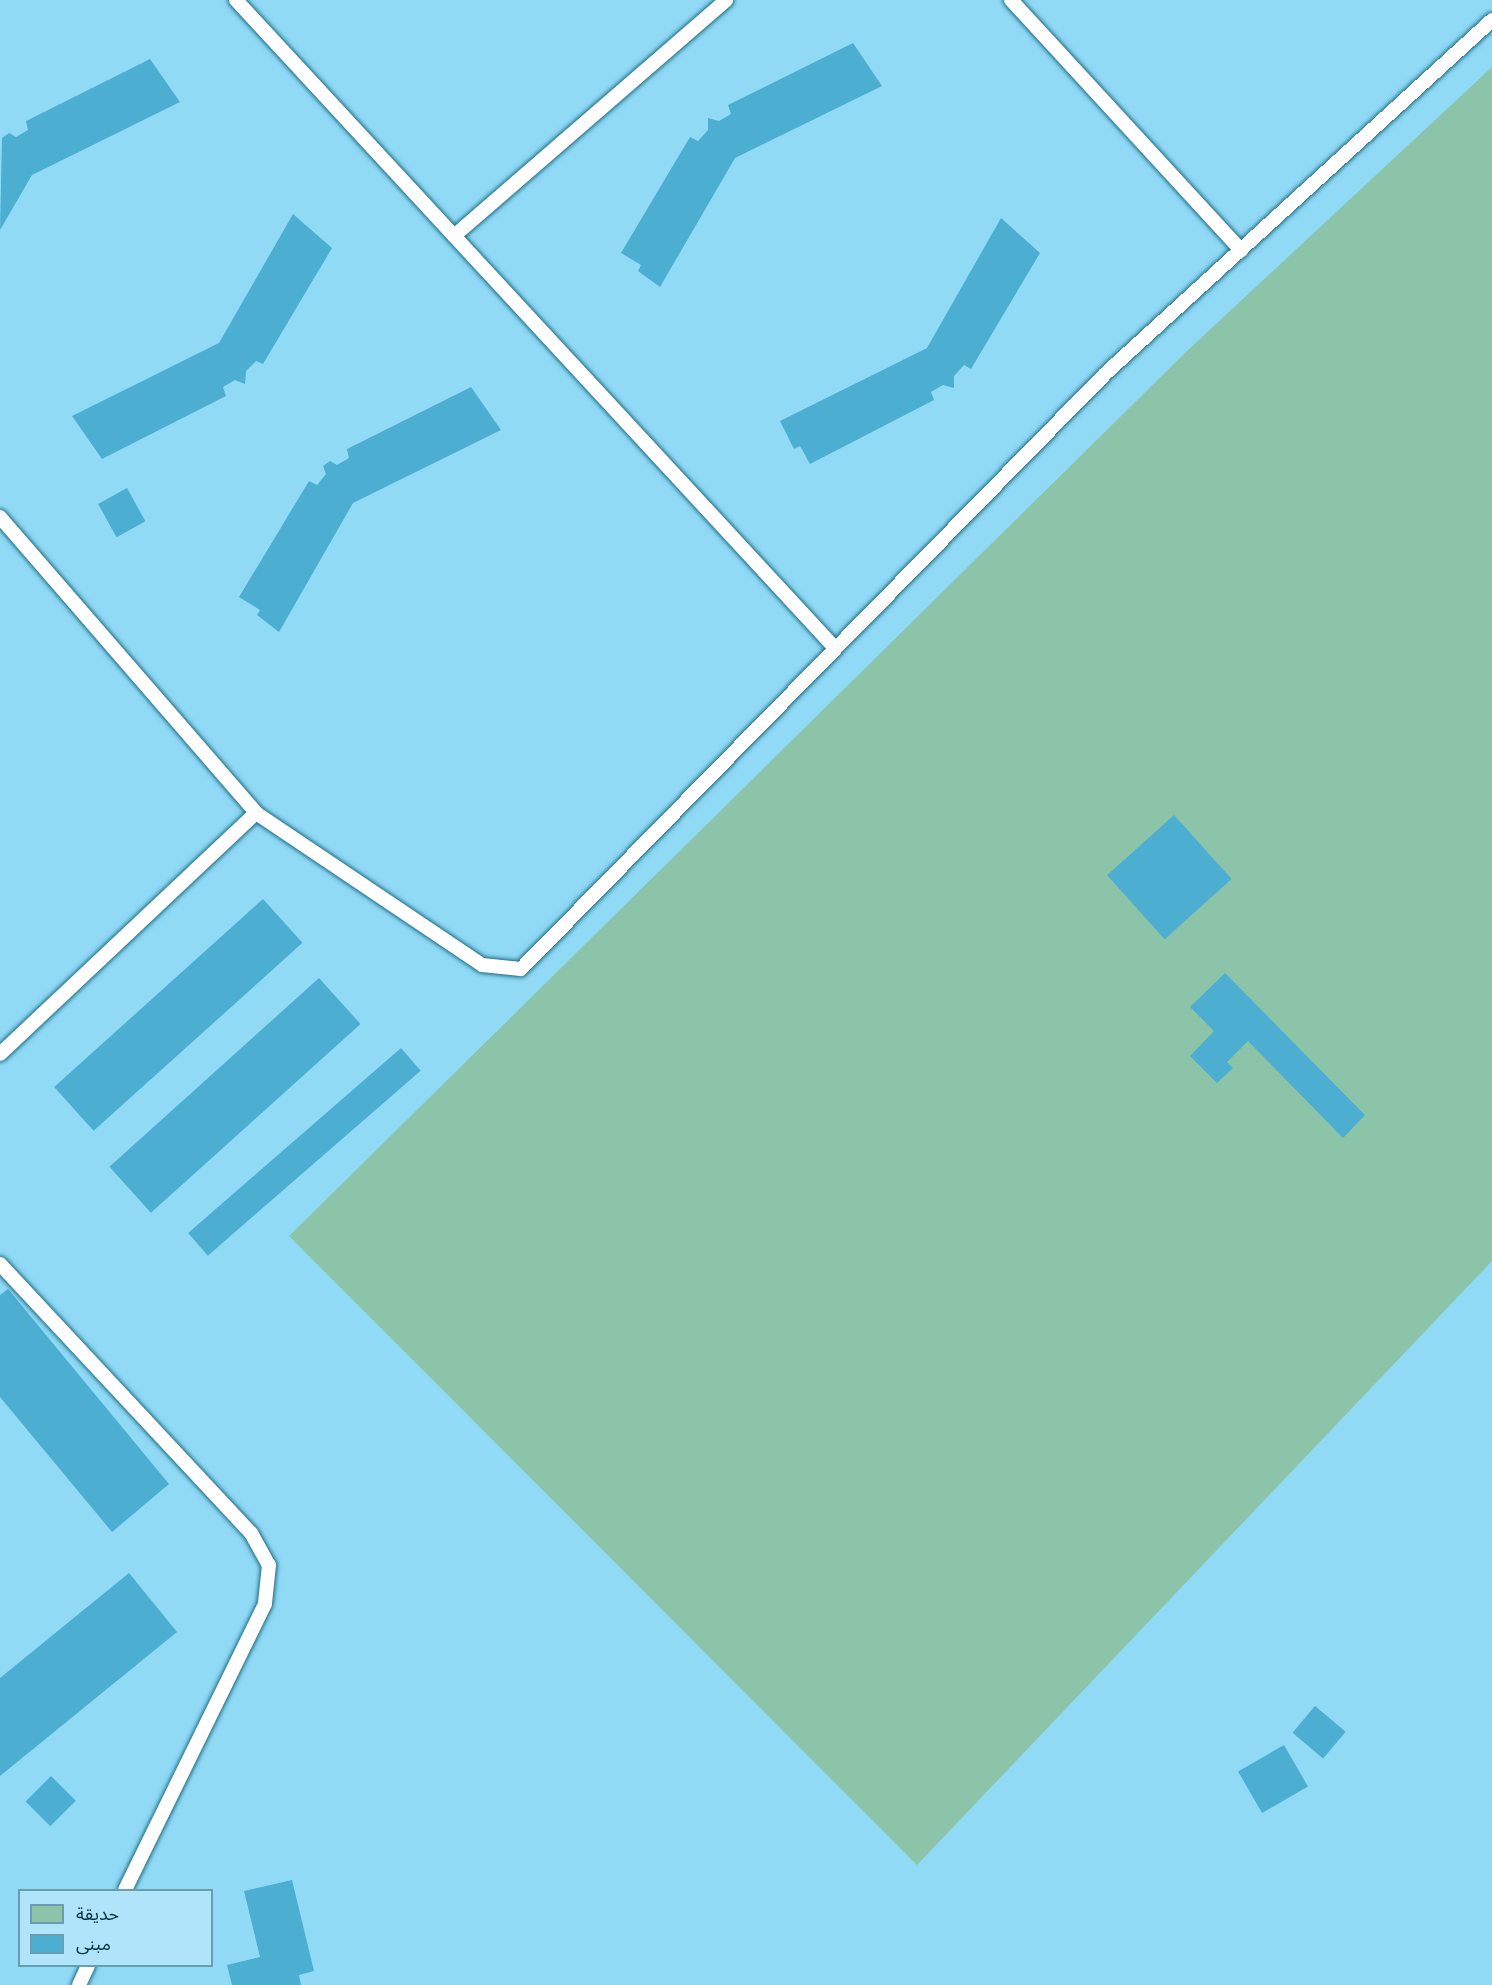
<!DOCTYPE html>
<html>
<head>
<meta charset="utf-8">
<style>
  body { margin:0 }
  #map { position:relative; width:1492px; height:1985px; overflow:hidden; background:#90daf6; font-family:Ubuntu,"Noto Sans Arabic",sans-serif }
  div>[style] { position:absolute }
  .green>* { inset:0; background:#8cc4aa }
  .building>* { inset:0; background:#4caed1; transform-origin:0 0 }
  .roads { filter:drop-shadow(0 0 2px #1e6d86) drop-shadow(0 0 2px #1e6d86) }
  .lane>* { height:14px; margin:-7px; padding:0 7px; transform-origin:7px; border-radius:7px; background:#fff }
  span { translate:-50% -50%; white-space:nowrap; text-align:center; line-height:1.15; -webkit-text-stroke:5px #afe4fa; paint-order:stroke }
  .legend { position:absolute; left:18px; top:1889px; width:195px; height:78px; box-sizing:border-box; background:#afe4fa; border:2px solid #6b9db0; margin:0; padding:8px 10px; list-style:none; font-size:18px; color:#063240 }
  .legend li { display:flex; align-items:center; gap:12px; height:30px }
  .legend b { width:30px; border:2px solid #6b9db0 }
</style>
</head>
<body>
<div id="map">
  <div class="green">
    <div style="clip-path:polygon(1492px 67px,1492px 1261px,917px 1865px,289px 1236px,1187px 351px)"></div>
  </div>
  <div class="building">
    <div style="clip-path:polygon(853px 43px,882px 86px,735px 158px,660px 287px,638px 271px,641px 265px,621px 253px,690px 137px,698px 141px,708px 130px,708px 118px,719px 121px,731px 114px,728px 105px)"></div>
    <div style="clip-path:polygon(150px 59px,180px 102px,32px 175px,0 230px,2px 138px,9px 133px,16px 137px,28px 130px,26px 121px)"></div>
    <div style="clip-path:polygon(293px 214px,332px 248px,263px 364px,256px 361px,246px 371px,245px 384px,235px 380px,223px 387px,226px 396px,102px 459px,72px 416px,219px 343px)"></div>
    <div style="clip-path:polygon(1001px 218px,1040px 253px,971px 369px,964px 365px,954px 376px,954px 388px,943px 385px,931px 392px,934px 400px,810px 464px,800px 446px,794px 449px,780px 421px,927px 348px)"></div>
    <div style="clip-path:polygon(471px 387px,501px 430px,353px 503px,279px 632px,257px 615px,260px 610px,239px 597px,309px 481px,317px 485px,326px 474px,323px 466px,330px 461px,337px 465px,349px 458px,347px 449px)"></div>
    <div style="left:127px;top:488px;width:38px;height:33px;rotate:61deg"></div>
    <div style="left:1174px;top:815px;width:86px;height:90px;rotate:48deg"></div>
    <div style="left:263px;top:899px;width:59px;height:281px;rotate:48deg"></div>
    <div style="clip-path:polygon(1225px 973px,1365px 1115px,1343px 1138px,1248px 1041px,1227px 1062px,1233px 1068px,1217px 1083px,1190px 1056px,1214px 1031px,1190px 1007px)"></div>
    <div style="left:319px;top:978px;width:62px;height:282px;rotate:48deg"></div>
    <div style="left:401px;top:1048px;width:30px;height:282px;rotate:49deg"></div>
    <div style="clip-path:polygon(8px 1289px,169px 1484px,112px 1532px,0 1397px,0 1295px)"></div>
    <div style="clip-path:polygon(129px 1573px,177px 1632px,0 1776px,0 1678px)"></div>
    <div style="left:1315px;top:1706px;width:40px;height:35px;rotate:40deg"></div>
    <div style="left:1284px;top:1745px;width:48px;height:53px;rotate:60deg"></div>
    <div style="left:51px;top:1776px;width:35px;height:36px;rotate:45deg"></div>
    <div style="clip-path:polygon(292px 1880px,314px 1971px,299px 1975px,301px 1985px,232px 1985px,227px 1965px,260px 1957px,244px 1891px)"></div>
  </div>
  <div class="roads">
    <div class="lane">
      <div style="left:236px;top:0;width:882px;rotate:47.25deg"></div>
      <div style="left:1011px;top:0;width:340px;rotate:47.4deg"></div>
      <div style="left:454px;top:236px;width:360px;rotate:-40.9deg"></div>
      <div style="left:0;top:517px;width:391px;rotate:49.1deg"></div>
      <div style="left:256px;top:813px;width:272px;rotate:33.9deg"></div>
      <div style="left:482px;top:965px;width:39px;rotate:6deg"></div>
      <div style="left:521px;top:969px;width:835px;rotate:-45.53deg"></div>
      <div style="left:1106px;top:373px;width:523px;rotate:-42.44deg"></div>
      <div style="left:0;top:1054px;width:352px;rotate:-43.3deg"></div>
      <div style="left:0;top:1264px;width:368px;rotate:47deg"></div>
      <div style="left:251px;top:1533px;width:37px;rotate:61deg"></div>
      <div style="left:269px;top:1565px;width:39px;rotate:96deg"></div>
      <div style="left:265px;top:1604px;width:318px;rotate:116.1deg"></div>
      <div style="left:79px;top:1985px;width:21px;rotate:-65deg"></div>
    </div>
  </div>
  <ul class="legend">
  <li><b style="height:16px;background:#8cc4aa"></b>حديقة</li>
  <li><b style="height:16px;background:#4caed1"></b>مبنى</li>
  </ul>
</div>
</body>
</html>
